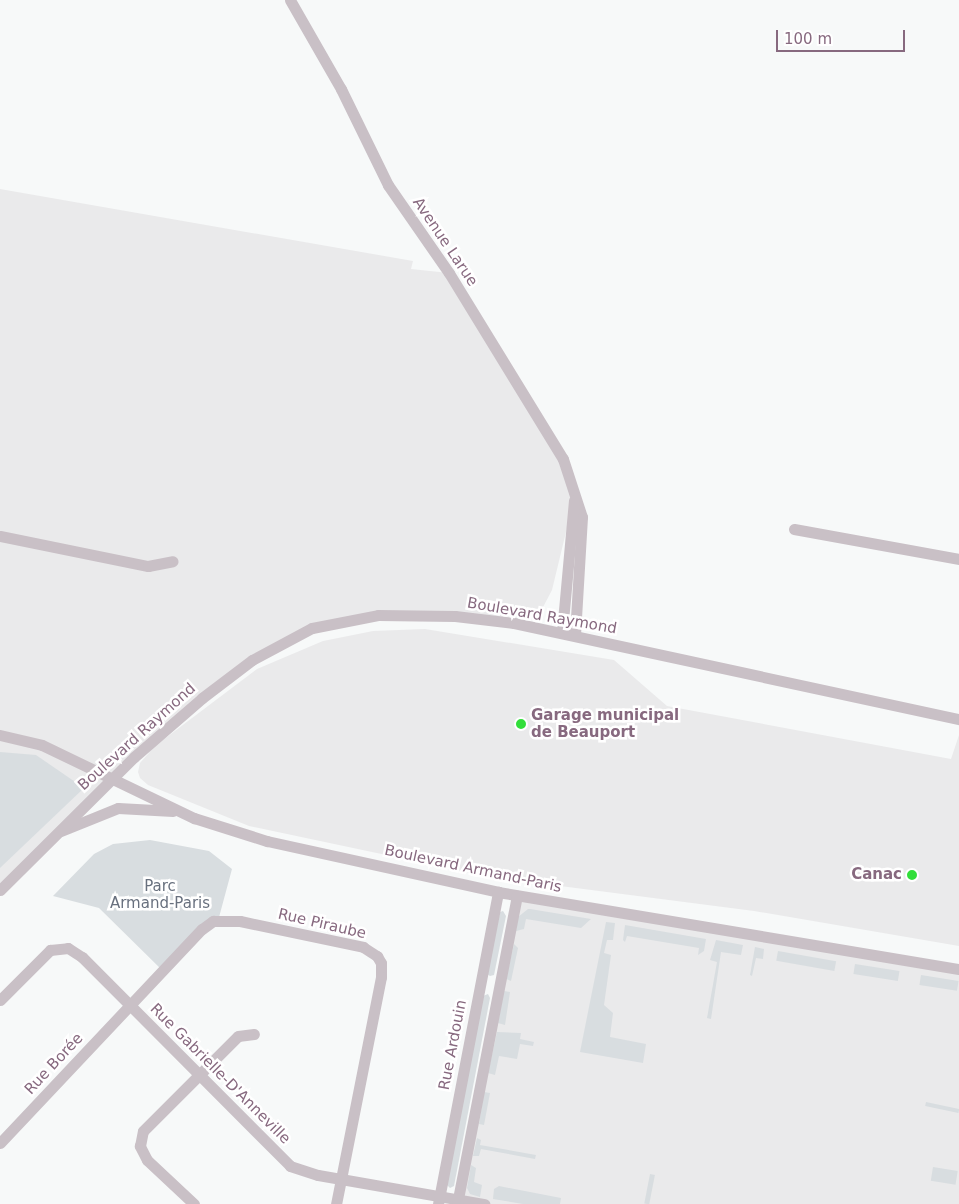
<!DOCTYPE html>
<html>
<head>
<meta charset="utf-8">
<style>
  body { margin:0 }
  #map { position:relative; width:959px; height:1204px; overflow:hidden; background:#f7f9f9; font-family:"DejaVu Sans",sans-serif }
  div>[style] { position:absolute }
  .built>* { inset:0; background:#eaeaeb }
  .green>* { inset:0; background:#d8dde0; transform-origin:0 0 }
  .minor>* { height:11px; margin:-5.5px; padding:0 5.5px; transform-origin:5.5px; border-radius:5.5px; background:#c9c0c6 }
  .dots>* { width:14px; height:14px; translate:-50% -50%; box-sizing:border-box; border:2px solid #fff; border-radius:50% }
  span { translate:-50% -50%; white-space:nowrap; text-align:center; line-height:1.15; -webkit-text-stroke:5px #fff; paint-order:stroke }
  .street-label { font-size:15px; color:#87697f }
  .poi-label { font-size:15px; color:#87697f; font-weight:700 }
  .left { translate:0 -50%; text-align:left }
  .right { translate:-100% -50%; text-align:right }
  .park-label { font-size:15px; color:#68707e }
  .scale { position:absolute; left:776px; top:30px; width:129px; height:22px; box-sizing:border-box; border:2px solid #87697f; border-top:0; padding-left:6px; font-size:15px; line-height:18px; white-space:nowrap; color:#87697f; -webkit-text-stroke:4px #fff; paint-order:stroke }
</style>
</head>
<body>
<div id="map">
  <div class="built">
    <div style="clip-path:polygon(0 189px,413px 261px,411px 269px,449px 273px,563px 459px,574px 499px,552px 590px,541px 611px,532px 618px,514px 623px,378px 615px,312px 628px,201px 698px,0 890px)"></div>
    <div style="clip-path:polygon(425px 629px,614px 660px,667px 706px,951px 759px,959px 735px,959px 946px,754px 911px,490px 877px,249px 826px,148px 785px,140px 778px,138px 772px,140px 763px,155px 746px,257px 669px,323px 641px,373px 631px)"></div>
    <div style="clip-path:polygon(517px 896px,959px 969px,959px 1204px,457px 1204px)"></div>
  </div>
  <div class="green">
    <div style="clip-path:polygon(0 752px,36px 755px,84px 788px,0 868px)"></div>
    <div style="clip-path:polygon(150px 840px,209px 851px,232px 869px,218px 921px,163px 971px,99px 908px,53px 896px,94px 854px,113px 844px)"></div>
    <div style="clip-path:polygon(528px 909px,530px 909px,591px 919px,581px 928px,526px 919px,524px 929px,516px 931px,518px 917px)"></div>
    <div style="clip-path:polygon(503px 911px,506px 916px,494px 975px,490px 976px,487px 974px,500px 912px)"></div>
    <div style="clip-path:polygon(606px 922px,615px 923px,613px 940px,607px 940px,604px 953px,611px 955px,604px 1005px,613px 1013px,610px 1037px,646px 1044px,643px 1063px,580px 1052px)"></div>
    <div style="clip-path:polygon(625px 925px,706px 939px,704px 951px,698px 955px,699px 948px,627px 936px,625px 942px,623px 940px)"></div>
    <div style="clip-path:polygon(716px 940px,743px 945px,741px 955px,721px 952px,711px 1019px,707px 1018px,717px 962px,710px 960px)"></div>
    <div style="clip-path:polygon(514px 944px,518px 948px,511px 981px,506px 979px)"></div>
    <div style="clip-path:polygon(755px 947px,764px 949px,763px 959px,756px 958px,752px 976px,750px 975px)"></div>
    <div style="left:778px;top:951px;width:59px;height:10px;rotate:10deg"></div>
    <div style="left:855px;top:964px;width:45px;height:10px;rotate:9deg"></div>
    <div style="left:921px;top:975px;width:38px;height:10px;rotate:9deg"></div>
    <div style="clip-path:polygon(504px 991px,510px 992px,505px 1025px,498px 1023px)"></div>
    <div style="clip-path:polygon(488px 994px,490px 998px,454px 1186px,450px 1188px,447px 1185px,483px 996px)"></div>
    <div style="clip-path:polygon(497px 1032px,521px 1033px,520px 1039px,534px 1042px,533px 1046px,520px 1044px,517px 1059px,499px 1056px,495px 1075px,488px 1073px)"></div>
    <div style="clip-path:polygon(484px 1092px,490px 1093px,484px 1125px,479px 1124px)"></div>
    <div style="left:926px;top:1102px;width:34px;height:4px;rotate:12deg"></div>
    <div style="clip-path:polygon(477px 1138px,481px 1140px,480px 1145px,536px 1155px,535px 1159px,481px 1149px,479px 1156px,473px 1156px)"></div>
    <div style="clip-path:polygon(471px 1165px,476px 1168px,474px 1182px,482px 1185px,480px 1197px,470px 1194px,467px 1188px)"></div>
    <div style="left:933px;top:1167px;width:25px;height:14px;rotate:9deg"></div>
    <div style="left:650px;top:1174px;width:5px;height:30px;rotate:11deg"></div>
    <div style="clip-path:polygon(499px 1186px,561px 1198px,560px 1204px,523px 1204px,493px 1199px,494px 1189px)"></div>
  </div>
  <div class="minor">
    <div style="left:290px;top:0;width:103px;rotate:60.2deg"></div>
    <div style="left:341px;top:89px;width:107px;rotate:63.9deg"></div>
    <div style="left:388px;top:185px;width:107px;rotate:55.3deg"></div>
    <div style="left:449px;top:273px;width:218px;rotate:58.5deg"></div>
    <div style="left:563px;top:459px;width:61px;rotate:71.9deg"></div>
    <div style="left:582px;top:517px;width:118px;rotate:93.4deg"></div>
    <div style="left:794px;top:529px;width:168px;rotate:10.3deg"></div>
    <div style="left:0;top:536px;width:151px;rotate:11.5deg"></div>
    <div style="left:148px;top:566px;width:25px;rotate:-11deg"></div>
    <div style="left:562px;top:632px;width:132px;rotate:-84.8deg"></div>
    <div style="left:0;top:735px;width:43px;rotate:13.4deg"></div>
    <div style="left:42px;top:745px;width:169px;rotate:25.7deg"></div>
    <div style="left:194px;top:818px;width:77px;rotate:17.5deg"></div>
    <div style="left:267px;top:841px;width:237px;rotate:12.4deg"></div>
    <div style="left:498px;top:892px;width:467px;rotate:9.5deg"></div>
    <div style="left:61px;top:831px;width:61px;rotate:-22deg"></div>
    <div style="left:118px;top:808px;width:55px;rotate:3.1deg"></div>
    <div style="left:0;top:890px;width:189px;rotate:-44.8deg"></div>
    <div style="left:134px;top:757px;width:90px;rotate:-40.9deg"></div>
    <div style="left:202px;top:698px;width:63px;rotate:-37.2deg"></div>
    <div style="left:252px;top:660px;width:68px;rotate:-28.1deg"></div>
    <div style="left:312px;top:628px;width:67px;rotate:-11.1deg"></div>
    <div style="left:378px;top:615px;width:77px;rotate:0.7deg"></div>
    <div style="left:455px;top:616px;width:59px;rotate:6.8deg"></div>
    <div style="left:514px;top:623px;width:455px;rotate:12.2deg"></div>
    <div style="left:0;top:1000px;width:71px;rotate:-45deg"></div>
    <div style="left:50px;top:950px;width:18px;rotate:-6deg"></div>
    <div style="left:68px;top:948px;width:17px;rotate:33deg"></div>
    <div style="left:82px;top:957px;width:295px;rotate:45.1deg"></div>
    <div style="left:290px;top:1166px;width:29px;rotate:18deg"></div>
    <div style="left:318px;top:1175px;width:169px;rotate:9.9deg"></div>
    <div style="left:0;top:1143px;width:294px;rotate:-46.7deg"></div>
    <div style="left:202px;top:929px;width:14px;rotate:-36deg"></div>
    <div style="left:213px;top:921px;width:27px"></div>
    <div style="left:240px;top:921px;width:126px;rotate:11.9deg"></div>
    <div style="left:363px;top:947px;width:17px;rotate:33deg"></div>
    <div style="left:377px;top:956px;width:8px;rotate:60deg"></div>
    <div style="left:381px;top:963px;width:14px;rotate:90deg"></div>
    <div style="left:381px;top:977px;width:231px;rotate:101.2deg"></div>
    <div style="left:194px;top:1204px;width:64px;rotate:-136.9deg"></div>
    <div style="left:147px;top:1160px;width:16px;rotate:-117deg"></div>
    <div style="left:140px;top:1146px;width:15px;rotate:-79deg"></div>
    <div style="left:143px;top:1131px;width:134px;rotate:-45deg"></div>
    <div style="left:238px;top:1036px;width:16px;rotate:-7deg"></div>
    <div style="left:438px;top:1204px;width:318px;rotate:-79.1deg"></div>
    <div style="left:457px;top:1204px;width:314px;rotate:-79deg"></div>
  </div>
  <div class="dots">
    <div style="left:521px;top:724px;background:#32de3a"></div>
    <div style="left:912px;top:875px;background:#32de3a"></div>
  </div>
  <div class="street-label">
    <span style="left:445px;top:242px;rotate:56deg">Avenue Larue</span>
    <span style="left:542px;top:616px;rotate:10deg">Boulevard Raymond</span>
    <span style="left:137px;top:737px;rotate:-42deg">Boulevard Raymond</span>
    <span style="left:473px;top:869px;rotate:12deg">Boulevard Armand-Paris</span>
    <span style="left:322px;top:924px;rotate:13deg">Rue Piraube</span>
    <span style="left:453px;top:1045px;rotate:-79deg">Rue Ardouin</span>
    <span style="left:54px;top:1064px;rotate:-47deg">Rue Borée</span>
    <span style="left:220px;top:1074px;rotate:45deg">Rue Gabrielle-D'Anneville</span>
  </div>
  <div class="poi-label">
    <span class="left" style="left:531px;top:724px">Garage municipal<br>de Beauport</span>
    <span class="right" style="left:902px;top:875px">Canac</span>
  </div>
  <div class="park-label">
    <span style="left:160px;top:895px">Parc<br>Armand-Paris</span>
  </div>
  <div class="scale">100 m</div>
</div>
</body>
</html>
